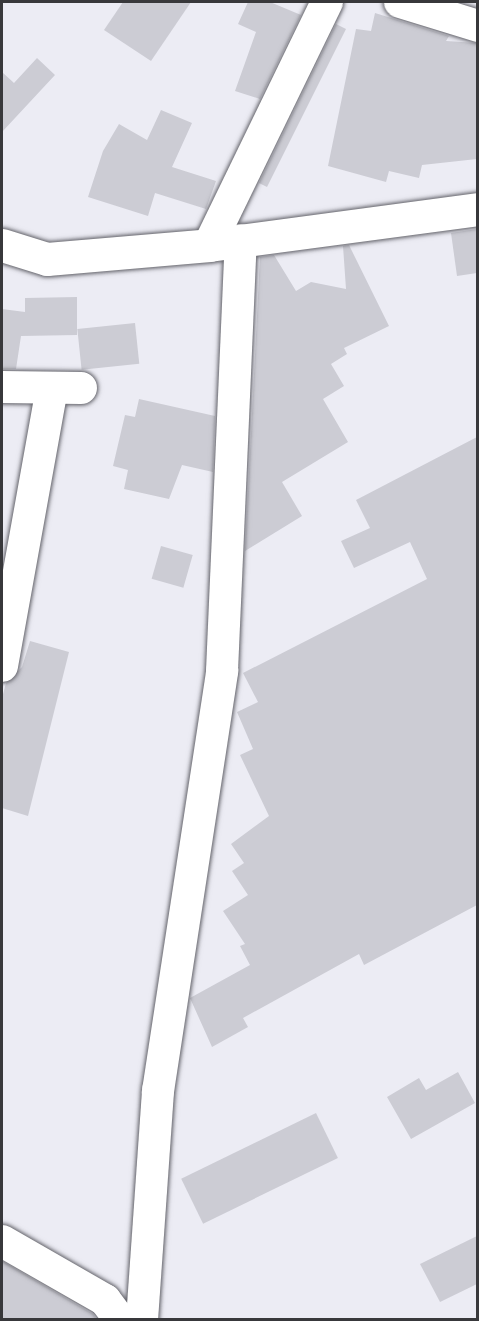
<!DOCTYPE html>
<html>
<head>
<meta charset="utf-8">
<style>
  body { margin:0 }
  #map { position:relative; width:479px; height:1321px; overflow:hidden; background:#ececf4; font-family:"Fira Sans",sans-serif }
  div>[style] { position:absolute }
  .building>* { inset:0; background:#ccccd4; transform-origin:0 0 }
  .roads { filter:drop-shadow(0 0 2px #63636a) drop-shadow(0 0 2px #63636a) }
  .minor>* { height:32px; margin:-16px; padding:0 16px; transform-origin:16px; border-radius:16px; background:#fff }
  .secondary>* { height:33px; margin:-16.5px; padding:0 16.5px; transform-origin:16.5px; border-radius:16.5px; background:#fff }
  span { translate:-50% -50%; white-space:nowrap; text-align:center; line-height:1.15; -webkit-text-stroke:6px #fff; paint-order:stroke }
  .frame { position:absolute; inset:0; border:3px solid #38383b; pointer-events:none }
</style>
</head>
<body>
<div id="map">
  <div class="building">
    <div style="clip-path:polygon(123px 2px,191px 2px,151px 61px,104px 30px)"></div>
    <div style="clip-path:polygon(248px 2px,270px 2px,301px 15px,260px 99px,235px 91px,256px 32px,238px 24px)"></div>
    <div style="clip-path:polygon(375px 13px,449px 36px,446px 41px,477px 43px,477px 159px,422px 165px,419px 178px,389px 171px,386px 182px,328px 166px,356px 29px,371px 31px)"></div>
    <div style="clip-path:polygon(336px 24px,346px 29px,267px 187px,259px 183px)"></div>
    <div style="clip-path:polygon(37px 58px,55px 75px,2px 132px,2px 72px,14px 83px)"></div>
    <div style="clip-path:polygon(161px 110px,192px 123px,172px 167px,216px 181px,206px 209px,155px 193px,148px 216px,88px 197px,103px 151px,119px 124px,147px 140px)"></div>
    <div style="clip-path:polygon(477px 229px,477px 273px,457px 276px,451px 233px)"></div>
    <div style="clip-path:polygon(349px 245px,389px 326px,344px 348px,347px 354px,331px 364px,344px 386px,323px 399px,348px 442px,282px 482px,302px 516px,245px 551px,260px 257px,274px 255px,296px 291px,311px 282px,346px 289px,343px 246px)"></div>
    <div style="clip-path:polygon(77px 297px,77px 335px,21px 336px,16px 369px,2px 369px,2px 309px,25px 312px,25px 298px)"></div>
    <div style="left:135px;top:323px;width:41px;height:58px;rotate:84deg"></div>
    <div style="clip-path:polygon(139px 399px,215px 416px,213px 472px,182px 465px,169px 499px,124px 489px,128px 470px,113px 466px,125px 415px,135px 417px)"></div>
    <div style="clip-path:polygon(477px 437px,477px 905px,364px 965px,359px 954px,243px 1018px,248px 1027px,212px 1047px,190px 998px,250px 965px,240px 946px,245px 944px,223px 911px,248px 895px,232px 871px,244px 863px,231px 844px,269px 816px,240px 755px,253px 749px,237px 712px,258px 702px,243px 673px,427px 579px,410px 542px,354px 568px,341px 541px,370px 528px,356px 500px)"></div>
    <div style="left:161px;top:546px;width:33px;height:34px;rotate:16deg"></div>
    <div style="clip-path:polygon(30px 641px,69px 652px,28px 816px,2px 808px,2px 698px,6px 683px,22px 667px)"></div>
    <div style="clip-path:polygon(458px 1072px,475px 1103px,411px 1139px,387px 1097px,419px 1078px,426px 1090px)"></div>
    <div style="left:316px;top:1113px;width:50px;height:150px;rotate:64deg"></div>
    <div style="clip-path:polygon(477px 1236px,477px 1284px,440px 1302px,420px 1264px)"></div>
    <div style="clip-path:polygon(2px 1261px,93px 1314px,97px 1320px,2px 1320px)"></div>
  </div>
  <div class="roads">
    <div class="minor">
      <div style="left:400px;top:2px;width:82px;rotate:17.1deg"></div>
      <div style="left:209px;top:245px;width:270px;rotate:-64.1deg"></div>
      <div style="left:2px;top:387px;width:79px;rotate:0.7deg"></div>
      <div style="left:2px;top:666px;width:282px;rotate:-79.8deg"></div>
      <div style="left:2px;top:1241px;width:119px;rotate:29.8deg"></div>
      <div style="left:105px;top:1300px;width:25px;rotate:53deg"></div>
      <div style="left:142px;top:1320px;width:230px;rotate:-86deg"></div>
      <div style="left:158px;top:1091px;width:425px;rotate:-81.3deg"></div>
      <div style="left:222px;top:671px;width:431px;rotate:-87.5deg"></div>
    </div>
    <div class="secondary">
      <div style="left:2px;top:245px;width:47px;rotate:17.3deg"></div>
      <div style="left:47px;top:259px;width:163px;rotate:-4.9deg"></div>
      <div style="left:209px;top:245px;width:271px;rotate:-7.6deg"></div>
    </div>
  </div>
  <div class="frame"></div>
</div>
</body>
</html>
